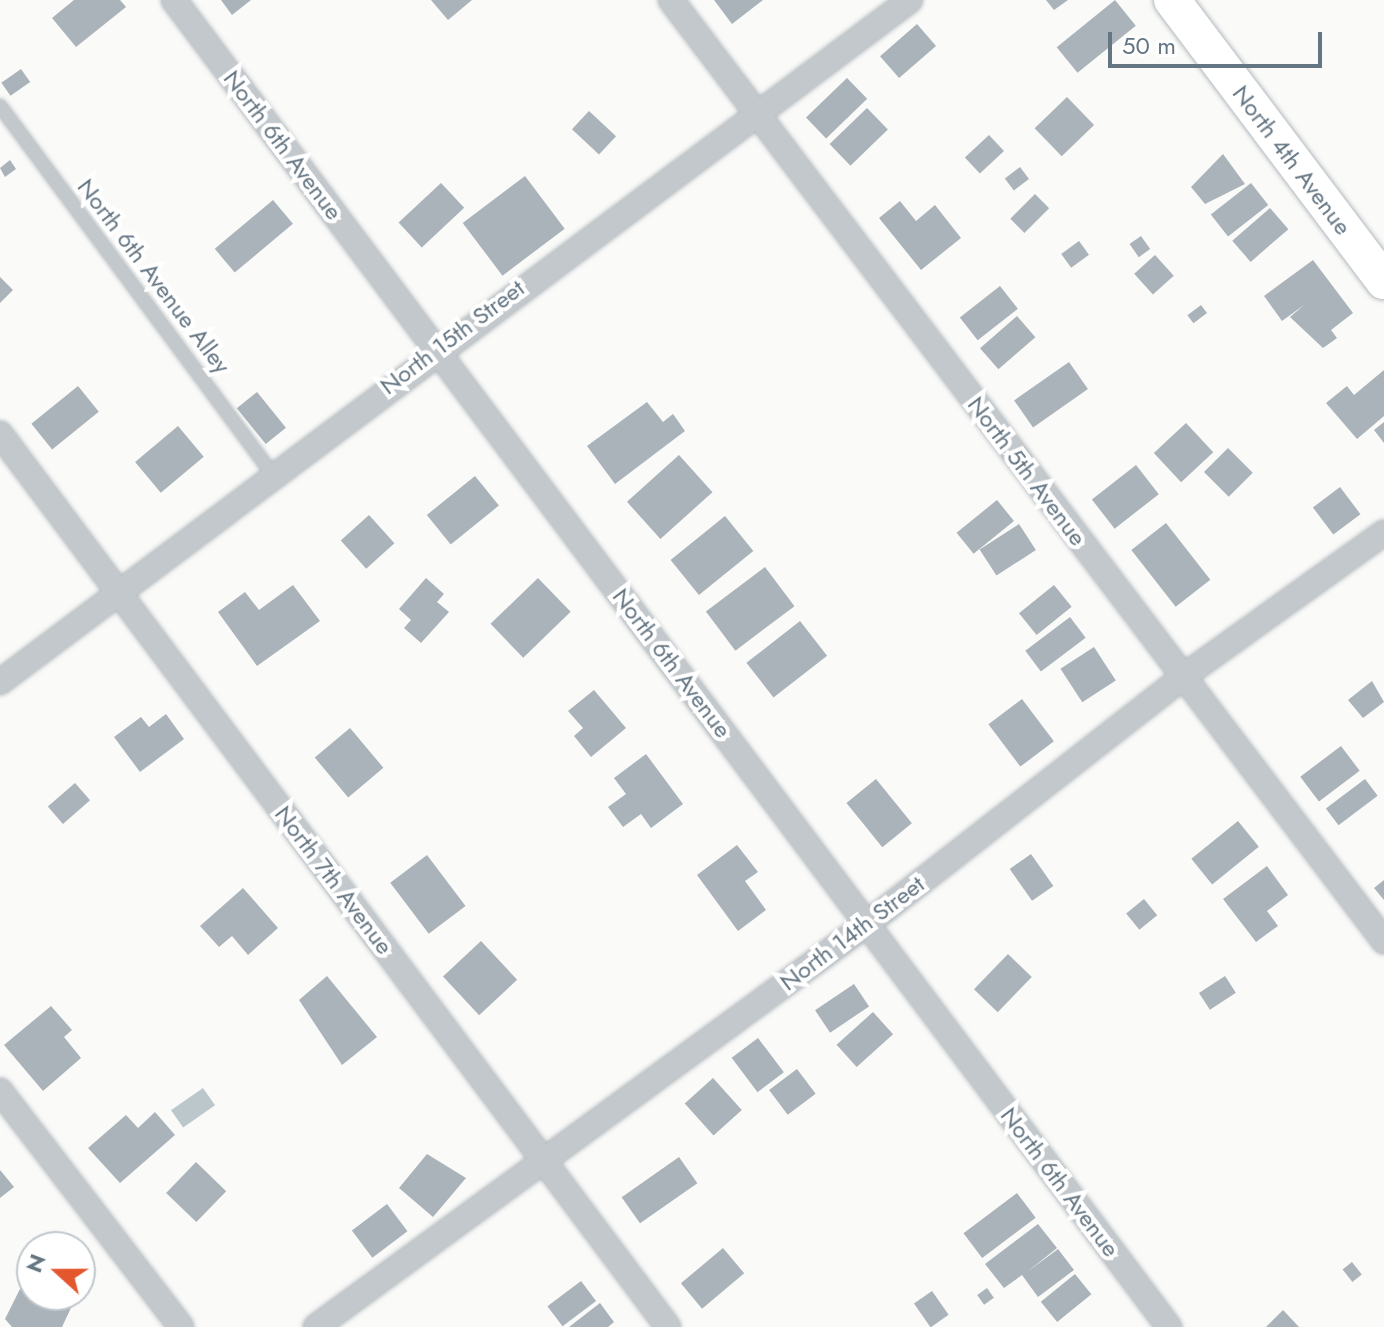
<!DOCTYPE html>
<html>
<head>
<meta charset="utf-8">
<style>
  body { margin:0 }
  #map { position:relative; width:1384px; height:1327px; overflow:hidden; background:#fafaf8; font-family:Jost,sans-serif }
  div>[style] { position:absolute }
  .water>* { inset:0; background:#bbc7cb; transform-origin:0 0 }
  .building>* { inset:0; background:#aab3b9; transform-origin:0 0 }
  .roads { filter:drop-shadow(0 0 2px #b3babf) drop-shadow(0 0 2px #b3babf) }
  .lane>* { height:12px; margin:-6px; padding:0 6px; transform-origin:6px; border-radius:6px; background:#c3c8cc }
  .street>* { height:24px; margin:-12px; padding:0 12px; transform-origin:12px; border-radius:12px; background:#c3c8cc }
  .secondary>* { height:36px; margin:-18px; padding:0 18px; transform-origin:18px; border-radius:18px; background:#fff }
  span { translate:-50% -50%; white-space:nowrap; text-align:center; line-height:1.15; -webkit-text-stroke:8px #fff; paint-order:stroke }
  .street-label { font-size:24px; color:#657683 }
  .north { position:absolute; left:16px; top:1231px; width:80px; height:80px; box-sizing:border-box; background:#fff; border:2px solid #c1c8cd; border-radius:50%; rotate:291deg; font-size:22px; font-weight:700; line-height:32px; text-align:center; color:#657683 }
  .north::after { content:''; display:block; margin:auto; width:28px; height:36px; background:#e4572e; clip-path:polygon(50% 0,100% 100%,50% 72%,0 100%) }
  .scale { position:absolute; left:1108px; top:32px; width:214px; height:36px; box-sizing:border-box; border:4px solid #657683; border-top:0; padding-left:10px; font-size:24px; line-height:28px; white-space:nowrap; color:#657683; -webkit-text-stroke:6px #fff; paint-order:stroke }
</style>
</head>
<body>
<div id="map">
  <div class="water">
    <div style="left:203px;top:1088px;width:21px;height:39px;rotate:55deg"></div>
  </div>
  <div class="building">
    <div style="clip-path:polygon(74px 0,120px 0,126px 7px,76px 47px,52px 18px)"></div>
    <div style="clip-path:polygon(221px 0,251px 0,232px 15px)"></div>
    <div style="clip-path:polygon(431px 0,472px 0,448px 20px)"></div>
    <div style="clip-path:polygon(714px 0,763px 0,732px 24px)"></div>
    <div style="clip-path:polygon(1046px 0,1068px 0,1054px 10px)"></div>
    <div style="left:1115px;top:0;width:33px;height:75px;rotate:51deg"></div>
    <div style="left:917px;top:24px;width:29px;height:49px;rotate:49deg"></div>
    <div style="left:21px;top:69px;width:16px;height:24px;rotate:55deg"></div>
    <div style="left:847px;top:78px;width:29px;height:57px;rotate:46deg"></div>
    <div style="left:1067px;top:97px;width:39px;height:45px;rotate:46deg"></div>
    <div style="left:867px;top:108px;width:30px;height:52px;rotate:46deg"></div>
    <div style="left:589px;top:111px;width:37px;height:25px;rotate:43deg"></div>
    <div style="left:989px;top:135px;width:22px;height:33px;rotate:47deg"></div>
    <div style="clip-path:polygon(1223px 154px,1245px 184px,1205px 204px,1191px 187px)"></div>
    <div style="clip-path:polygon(10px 160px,16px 169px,5px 177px,0 168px)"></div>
    <div style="left:1020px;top:167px;width:15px;height:19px;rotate:53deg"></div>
    <div style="left:525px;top:176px;width:66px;height:78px;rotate:53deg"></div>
    <div style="left:441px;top:183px;width:34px;height:58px;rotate:47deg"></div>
    <div style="left:1251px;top:183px;width:28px;height:51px;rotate:52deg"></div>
    <div style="left:1035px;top:194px;width:20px;height:35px;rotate:45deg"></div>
    <div style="left:273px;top:200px;width:31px;height:76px;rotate:50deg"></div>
    <div style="clip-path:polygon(900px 201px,916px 221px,935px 205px,961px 238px,921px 270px,879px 218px)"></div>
    <div style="left:1270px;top:208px;width:28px;height:50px;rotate:49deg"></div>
    <div style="left:1141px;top:236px;width:16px;height:14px;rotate:55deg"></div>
    <div style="left:1079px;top:241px;width:17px;height:22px;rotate:54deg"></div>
    <div style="left:1155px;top:255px;width:28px;height:28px;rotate:48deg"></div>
    <div style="clip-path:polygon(1313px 260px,1353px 313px,1331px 330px,1337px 338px,1323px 348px,1290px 317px,1304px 305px,1282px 321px,1264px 296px)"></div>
    <div style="clip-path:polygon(0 277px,13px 290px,0 303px)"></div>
    <div style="left:1000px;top:286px;width:29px;height:51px;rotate:52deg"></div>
    <div style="left:1201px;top:305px;width:10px;height:17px;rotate:53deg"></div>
    <div style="left:1017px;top:316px;width:28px;height:49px;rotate:49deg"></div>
    <div style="left:1069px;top:362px;width:33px;height:67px;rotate:55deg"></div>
    <div style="clip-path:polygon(1384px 370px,1384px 416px,1357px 439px,1326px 403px,1347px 386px,1354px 395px)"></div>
    <div style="left:78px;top:386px;width:33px;height:60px;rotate:51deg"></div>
    <div style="left:257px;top:392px;width:46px;height:26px;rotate:51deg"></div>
    <div style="clip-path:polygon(647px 402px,663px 422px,673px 414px,685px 431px,615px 484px,587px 446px)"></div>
    <div style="clip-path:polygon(1384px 422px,1384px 443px,1374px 430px)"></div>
    <div style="left:1186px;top:423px;width:40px;height:44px;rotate:47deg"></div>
    <div style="left:178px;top:426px;width:40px;height:56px;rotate:50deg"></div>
    <div style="left:1228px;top:448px;width:35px;height:34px;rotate:45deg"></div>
    <div style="left:679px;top:455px;width:50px;height:70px;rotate:48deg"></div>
    <div style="left:1136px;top:465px;width:37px;height:56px;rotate:52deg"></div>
    <div style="left:475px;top:476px;width:38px;height:62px;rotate:51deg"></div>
    <div style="left:1340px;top:487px;width:34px;height:34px;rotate:53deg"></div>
    <div style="left:997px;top:500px;width:27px;height:52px;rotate:51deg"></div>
    <div style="left:369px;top:515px;width:38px;height:38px;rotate:48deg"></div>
    <div style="left:725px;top:516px;width:45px;height:70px;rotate:51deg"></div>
    <div style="left:1166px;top:523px;width:72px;height:44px;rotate:52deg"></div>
    <div style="left:1019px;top:524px;width:31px;height:47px;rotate:57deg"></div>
    <div style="left:765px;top:567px;width:49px;height:74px;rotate:53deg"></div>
    <div style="clip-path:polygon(426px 578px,444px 594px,437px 602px,449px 612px,421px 643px,404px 628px,411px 620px,399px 609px)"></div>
    <div style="left:538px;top:578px;width:47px;height:66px;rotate:46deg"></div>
    <div style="clip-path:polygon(293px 585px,320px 621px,257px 666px,218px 612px,245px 592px,259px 610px)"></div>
    <div style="left:1054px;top:585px;width:28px;height:45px;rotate:51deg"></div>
    <div style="left:1070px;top:617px;width:26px;height:56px;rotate:53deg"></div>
    <div style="left:800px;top:621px;width:44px;height:68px;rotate:52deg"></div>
    <div style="left:1094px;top:647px;width:40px;height:40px;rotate:57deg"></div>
    <div style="clip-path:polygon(1372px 681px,1384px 702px,1363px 718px,1348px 700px)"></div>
    <div style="clip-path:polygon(594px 690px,626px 728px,591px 757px,574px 736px,583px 728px,568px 711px)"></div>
    <div style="left:1022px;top:699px;width:53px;height:42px;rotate:53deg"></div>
    <div style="clip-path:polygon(166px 714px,184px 739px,140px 772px,114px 737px,141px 717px,149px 727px)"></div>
    <div style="left:350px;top:728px;width:52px;height:46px;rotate:50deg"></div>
    <div style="left:1341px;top:746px;width:31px;height:51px;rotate:53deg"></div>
    <div style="clip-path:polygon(646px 754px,683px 804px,651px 828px,641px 814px,623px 827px,608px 807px,626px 794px,614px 778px)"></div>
    <div style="left:876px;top:779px;width:57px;height:38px;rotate:51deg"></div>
    <div style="left:1365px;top:779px;width:21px;height:49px;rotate:53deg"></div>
    <div style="left:75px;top:783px;width:23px;height:36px;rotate:49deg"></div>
    <div style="left:1238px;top:821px;width:33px;height:60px;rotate:51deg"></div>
    <div style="clip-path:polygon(737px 845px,758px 872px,745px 881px,766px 910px,738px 931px,697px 875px)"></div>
    <div style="left:1031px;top:854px;width:39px;height:26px;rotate:55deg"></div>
    <div style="left:427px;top:855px;width:64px;height:46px;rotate:53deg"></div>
    <div style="clip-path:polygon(1267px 866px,1288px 895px,1267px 911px,1278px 926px,1256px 942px,1223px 899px)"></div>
    <div style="clip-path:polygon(1384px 880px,1384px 900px,1374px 888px)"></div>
    <div style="clip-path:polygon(243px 888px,278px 928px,248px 955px,232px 936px,219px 947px,200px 926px)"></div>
    <div style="left:1144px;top:899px;width:21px;height:23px;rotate:51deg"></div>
    <div style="left:481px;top:941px;width:53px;height:52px;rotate:47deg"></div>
    <div style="left:1008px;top:954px;width:33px;height:49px;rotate:44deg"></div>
    <div style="clip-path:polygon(327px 976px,377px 1037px,342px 1065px,299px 1000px)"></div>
    <div style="left:1225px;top:976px;width:20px;height:31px;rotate:57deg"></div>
    <div style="left:854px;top:984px;width:27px;height:47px;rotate:56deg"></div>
    <div style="clip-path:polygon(51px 1006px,72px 1030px,64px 1037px,81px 1058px,43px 1091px,4px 1045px)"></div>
    <div style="left:873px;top:1012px;width:30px;height:49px;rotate:48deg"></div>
    <div style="left:758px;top:1038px;width:43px;height:33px;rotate:53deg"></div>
    <div style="left:797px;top:1069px;width:31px;height:35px;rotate:53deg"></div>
    <div style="left:713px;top:1078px;width:43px;height:38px;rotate:48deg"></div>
    <div style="clip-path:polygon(155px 1112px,175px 1135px,120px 1183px,88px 1148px,126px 1115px,138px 1128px)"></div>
    <div style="clip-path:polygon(427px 1154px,466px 1178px,433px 1217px,399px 1188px)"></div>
    <div style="left:679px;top:1157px;width:32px;height:70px;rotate:55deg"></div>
    <div style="left:196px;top:1162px;width:42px;height:43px;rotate:44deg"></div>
    <div style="clip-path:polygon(0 1170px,14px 1187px,0 1198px)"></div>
    <div style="left:1017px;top:1193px;width:31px;height:67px;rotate:53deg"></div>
    <div style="left:387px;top:1204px;width:34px;height:44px;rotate:53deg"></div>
    <div style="clip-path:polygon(1038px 1224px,1057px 1248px,1027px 1272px,1058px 1249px,1074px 1270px,1038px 1297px,1022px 1275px,1004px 1288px,985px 1264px)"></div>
    <div style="left:723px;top:1248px;width:33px;height:55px;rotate:50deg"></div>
    <div style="left:1352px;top:1262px;width:16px;height:12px;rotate:52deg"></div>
    <div style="left:1075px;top:1274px;width:26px;height:44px;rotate:51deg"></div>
    <div style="clip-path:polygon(24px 1281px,32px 1295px,77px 1295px,62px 1327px,12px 1327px,5px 1319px)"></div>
    <div style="left:581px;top:1281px;width:25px;height:42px;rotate:53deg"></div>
    <div style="left:987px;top:1288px;width:12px;height:12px;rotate:55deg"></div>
    <div style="left:932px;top:1291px;width:29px;height:22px;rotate:55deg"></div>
    <div style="clip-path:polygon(600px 1303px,614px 1322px,608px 1327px,569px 1327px)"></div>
    <div style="clip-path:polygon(1283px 1310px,1299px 1327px,1266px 1327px)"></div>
  </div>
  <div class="roads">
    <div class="lane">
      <div style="left:0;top:106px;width:457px;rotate:53.5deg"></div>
    </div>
    <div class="street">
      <div style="left:174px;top:0;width:1659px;rotate:53.14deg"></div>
      <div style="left:671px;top:0;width:1181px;rotate:52.85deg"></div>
      <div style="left:0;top:434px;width:1115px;rotate:53.2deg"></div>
      <div style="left:0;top:682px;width:1137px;rotate:-36.85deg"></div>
      <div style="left:0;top:1091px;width:297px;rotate:52.5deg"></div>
      <div style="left:316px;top:1327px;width:683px;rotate:-36.18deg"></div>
      <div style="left:867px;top:924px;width:402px;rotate:-38deg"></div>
      <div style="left:1184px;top:676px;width:246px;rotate:-35.6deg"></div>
    </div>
    <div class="secondary">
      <div style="left:1172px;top:0;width:352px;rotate:53deg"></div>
    </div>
  </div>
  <div class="street-label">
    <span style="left:283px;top:145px;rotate:53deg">North 6th Avenue</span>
    <span style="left:1292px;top:160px;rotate:53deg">North 4th Avenue</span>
    <span style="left:154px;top:276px;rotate:53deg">North 6th Avenue Alley</span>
    <span style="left:452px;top:337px;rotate:-37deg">North 15th Street</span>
    <span style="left:1027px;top:471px;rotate:53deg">North 5th Avenue</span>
    <span style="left:672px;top:663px;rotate:53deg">North 6th Avenue</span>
    <span style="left:334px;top:880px;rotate:53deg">North 7th Avenue</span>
    <span style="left:852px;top:933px;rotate:-37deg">North 14th Street</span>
    <span style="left:1060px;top:1182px;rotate:53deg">North 6th Avenue</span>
  </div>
  <div class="north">N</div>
  <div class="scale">50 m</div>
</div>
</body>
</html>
